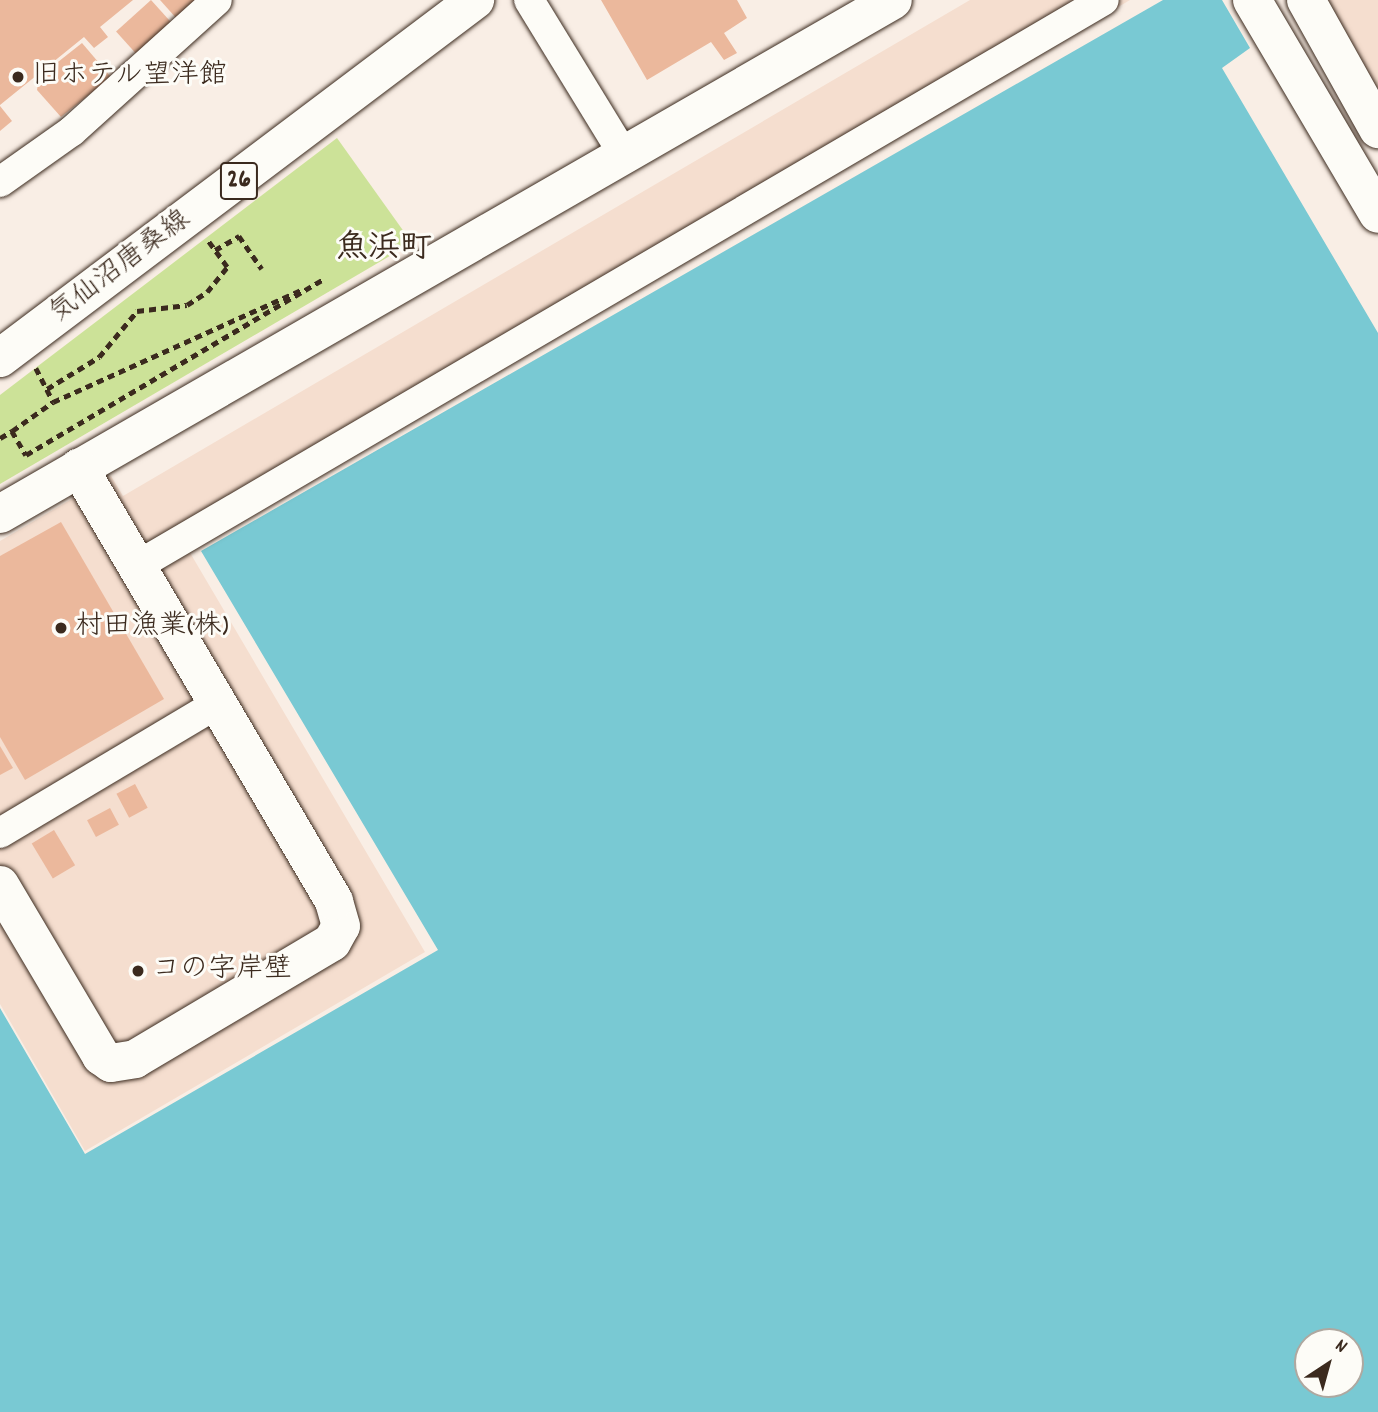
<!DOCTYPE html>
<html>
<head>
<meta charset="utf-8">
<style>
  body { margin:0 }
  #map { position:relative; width:1378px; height:1412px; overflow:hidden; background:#f9eee5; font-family:Dekko,"Klee One",sans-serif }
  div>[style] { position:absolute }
  .built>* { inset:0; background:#f5decf }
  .green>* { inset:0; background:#cce298 }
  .water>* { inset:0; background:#79c9d3 }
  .building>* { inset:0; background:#ebb89c; transform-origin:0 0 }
  .path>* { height:4.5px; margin-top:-2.25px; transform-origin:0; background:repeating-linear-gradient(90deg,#3b2a1e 0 7px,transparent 0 12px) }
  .roads { filter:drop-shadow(0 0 2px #3b2a1e) drop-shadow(0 0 2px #3b2a1e) }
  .street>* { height:30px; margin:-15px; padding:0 15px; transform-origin:15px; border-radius:15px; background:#fdfcf7 }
  .secondary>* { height:38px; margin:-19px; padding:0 19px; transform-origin:19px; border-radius:19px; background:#fdfcf7 }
  .primary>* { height:38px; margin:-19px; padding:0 19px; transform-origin:19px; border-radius:19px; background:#fdfcf7 }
  .dots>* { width:19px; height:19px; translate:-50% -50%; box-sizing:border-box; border:4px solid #fdfcf7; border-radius:50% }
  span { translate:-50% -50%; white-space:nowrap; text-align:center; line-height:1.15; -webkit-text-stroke:6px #fdfcf7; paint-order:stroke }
  .shield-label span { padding:2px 5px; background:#fdfcf7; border:2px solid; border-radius:5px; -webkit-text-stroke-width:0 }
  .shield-label { font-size:26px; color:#3b2a1e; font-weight:700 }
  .poi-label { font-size:28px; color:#3b2a1e }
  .left { translate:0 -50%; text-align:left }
  .street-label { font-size:28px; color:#3b2a1e }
  .quarter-label { font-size:32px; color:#3b2a1e; font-weight:700 }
  .north { position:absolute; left:1294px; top:1328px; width:70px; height:70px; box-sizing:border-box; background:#fdfcf7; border:2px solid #afa8a0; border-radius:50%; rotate:36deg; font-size:19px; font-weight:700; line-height:28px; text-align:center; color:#3b2a1e }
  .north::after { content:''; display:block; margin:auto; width:24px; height:32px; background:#3b2a1e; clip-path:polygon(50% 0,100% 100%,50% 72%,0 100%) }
</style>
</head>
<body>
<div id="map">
  <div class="built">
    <div style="clip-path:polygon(970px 0,1130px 0,189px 551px,425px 952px,85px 1151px,0 1004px,0 541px,111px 476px,123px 496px)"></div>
    <div style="clip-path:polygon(1308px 0,1378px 0,1378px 129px)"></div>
  </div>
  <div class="green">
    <div style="clip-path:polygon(337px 138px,412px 243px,0 484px,0 395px)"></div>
  </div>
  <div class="water">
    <div style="clip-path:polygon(evenodd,1163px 0,1222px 0,1250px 48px,1222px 68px,1378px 333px,1378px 1412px,0 1412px,0 1008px,85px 1154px,438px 950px,201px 551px,1163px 0,1308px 1342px,1350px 1342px,1350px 1384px,1308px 1384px,1308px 1342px)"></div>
  </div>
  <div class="building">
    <div style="clip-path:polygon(0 0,133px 0,100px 27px,108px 37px,94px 48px,84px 37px,0 105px)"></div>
    <div style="left:151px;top:0;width:31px;height:47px;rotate:48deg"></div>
    <div style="clip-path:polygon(160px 0,198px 0,177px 19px)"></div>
    <div style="clip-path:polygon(601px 0,737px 0,747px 18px,724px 33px,737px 53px,724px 60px,711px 42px,647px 80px)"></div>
    <div style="clip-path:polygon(82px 43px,111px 77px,61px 117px,37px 90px,39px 77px)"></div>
    <div style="clip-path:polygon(0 106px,12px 121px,0 131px)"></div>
    <div style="clip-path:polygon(61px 522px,164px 699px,25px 780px,0 737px,0 556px)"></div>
    <div style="clip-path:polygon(0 746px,13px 768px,0 775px)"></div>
    <div style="left:135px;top:784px;width:27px;height:21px;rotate:62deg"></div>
    <div style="left:110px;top:808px;width:19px;height:26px;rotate:62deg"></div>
    <div style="left:54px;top:830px;width:41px;height:26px;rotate:59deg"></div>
  </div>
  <div class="path">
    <div style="left:215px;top:250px;width:28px;rotate:-30deg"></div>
    <div style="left:239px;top:236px;width:40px;rotate:55.1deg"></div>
    <div style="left:36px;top:368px;width:38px;rotate:63deg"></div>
    <div style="left:53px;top:402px;width:272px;rotate:-24.3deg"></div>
    <div style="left:47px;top:389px;width:61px;rotate:-31.6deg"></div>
    <div style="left:99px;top:357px;width:60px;rotate:-50.4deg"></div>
    <div style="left:137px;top:311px;width:50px;rotate:-6.8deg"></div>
    <div style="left:187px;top:305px;width:24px;rotate:-33deg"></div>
    <div style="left:207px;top:292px;width:32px;rotate:-51deg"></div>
    <div style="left:227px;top:267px;width:34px;rotate:-126deg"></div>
    <div style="left:12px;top:431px;width:50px;rotate:-35.3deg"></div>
    <div style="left:0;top:438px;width:14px;rotate:-30deg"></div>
    <div style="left:12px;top:431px;width:28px;rotate:60deg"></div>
    <div style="left:26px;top:455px;width:346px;rotate:-30.6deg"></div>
  </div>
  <div class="roads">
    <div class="street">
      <div style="left:529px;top:0;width:182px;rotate:58.5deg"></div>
      <div style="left:0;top:182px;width:88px;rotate:-35.3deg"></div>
      <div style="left:72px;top:131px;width:195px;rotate:-42.1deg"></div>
      <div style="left:137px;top:566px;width:1120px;rotate:-30.34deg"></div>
      <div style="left:0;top:833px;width:254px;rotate:-30.8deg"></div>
    </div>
    <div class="secondary">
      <div style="left:1252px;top:0;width:248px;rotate:59.5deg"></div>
      <div style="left:1306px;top:0;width:148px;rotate:60.8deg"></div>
      <div style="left:0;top:514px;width:1030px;rotate:-29.92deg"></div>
      <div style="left:0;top:885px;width:199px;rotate:59.4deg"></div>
      <div style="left:101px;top:1056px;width:12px;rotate:35deg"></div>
      <div style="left:111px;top:1063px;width:24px;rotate:-9deg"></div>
      <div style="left:135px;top:1059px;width:229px;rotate:-30.7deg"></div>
      <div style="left:332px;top:942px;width:18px;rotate:-61deg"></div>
      <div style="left:341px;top:926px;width:26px;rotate:-106deg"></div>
      <div style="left:334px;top:901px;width:503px;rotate:-120.49deg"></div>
    </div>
    <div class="primary">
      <div style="left:0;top:358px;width:595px;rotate:-37deg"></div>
    </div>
  </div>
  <div class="dots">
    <div style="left:18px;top:77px;background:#3b2a1e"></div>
    <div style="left:61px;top:628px;background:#3b2a1e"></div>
    <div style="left:138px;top:971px;background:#3b2a1e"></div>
  </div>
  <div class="shield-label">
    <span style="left:239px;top:181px">26</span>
  </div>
  <div class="poi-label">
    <span class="left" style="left:32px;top:77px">旧ホテル望洋館</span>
    <span class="left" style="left:75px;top:628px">村田漁業(株)</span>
    <span class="left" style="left:152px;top:971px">コの字岸壁</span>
  </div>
  <div class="street-label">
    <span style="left:121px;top:268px;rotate:-37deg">気仙沼唐桑線</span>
  </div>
  <div class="quarter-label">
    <span style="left:384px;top:250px">魚浜町</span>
  </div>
  <div class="north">N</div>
</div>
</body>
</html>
